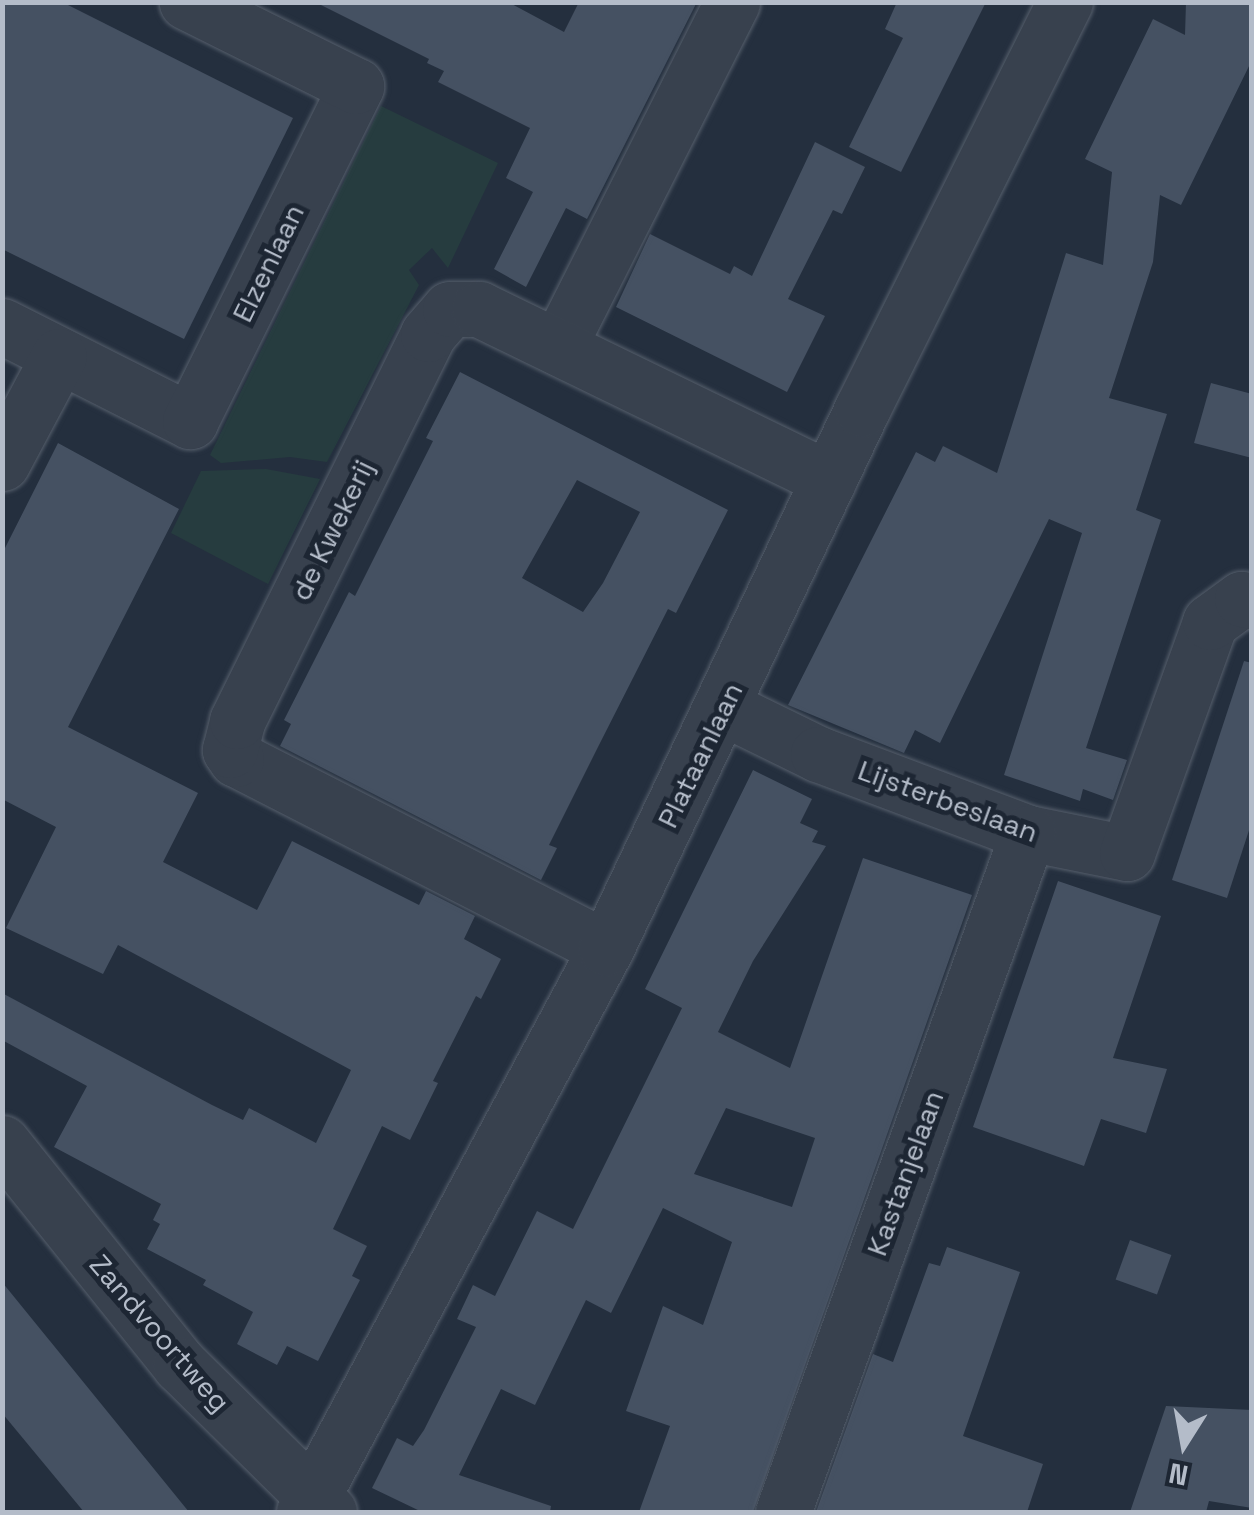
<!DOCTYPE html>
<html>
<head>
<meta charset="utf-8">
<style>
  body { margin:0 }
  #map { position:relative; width:1254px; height:1515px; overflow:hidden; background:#242f3e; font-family:"Space Grotesk",sans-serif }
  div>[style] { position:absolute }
  .green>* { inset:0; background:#263c3f }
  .building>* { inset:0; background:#455162; transform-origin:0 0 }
  .roads { filter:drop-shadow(0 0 2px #565f6c) drop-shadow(0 0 2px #565f6c) }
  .minor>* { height:55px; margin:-27.5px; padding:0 27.5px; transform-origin:27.5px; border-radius:27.5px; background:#38414e }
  span { translate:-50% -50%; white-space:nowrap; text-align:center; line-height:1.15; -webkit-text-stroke:10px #1d2633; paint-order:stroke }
  .street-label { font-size:28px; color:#b4bcc9 }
  .frame { position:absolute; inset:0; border:5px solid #b4bcc9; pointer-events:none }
  .north { position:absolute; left:1134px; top:1395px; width:100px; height:100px; -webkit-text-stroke:8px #1d2633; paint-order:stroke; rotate:191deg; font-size:28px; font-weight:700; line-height:40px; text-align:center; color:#b4bcc9 }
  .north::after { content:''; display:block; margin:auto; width:35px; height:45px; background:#b4bcc9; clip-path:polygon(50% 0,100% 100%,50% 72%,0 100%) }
</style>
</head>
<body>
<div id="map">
  <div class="green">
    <div style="clip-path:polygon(381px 106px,498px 163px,448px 268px,432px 248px,409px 270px,419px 285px,327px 462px,290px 457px,221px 463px,210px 455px)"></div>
    <div style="clip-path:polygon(266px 469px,320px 479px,268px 584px,171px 533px,201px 471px)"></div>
  </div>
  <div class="building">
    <div style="clip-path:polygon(2px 2px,62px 2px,293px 118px,184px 339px,2px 249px)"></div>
    <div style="clip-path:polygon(315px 2px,508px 2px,564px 32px,579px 2px,697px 2px,587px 219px,566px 208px,526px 287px,494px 269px,533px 192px,506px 178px,530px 128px,438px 82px,444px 71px,427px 63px,429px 59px)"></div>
    <div style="clip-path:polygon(897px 2px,986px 2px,901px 172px,849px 147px,903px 38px,885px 29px)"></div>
    <div style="clip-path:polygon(1186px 2px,1252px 2px,1252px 60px,1181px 205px,1160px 195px,1153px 262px,1109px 398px,1167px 414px,1136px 510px,1161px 520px,1086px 748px,1127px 760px,1113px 800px,1083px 789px,1080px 801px,1004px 775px,1082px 533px,1049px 519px,940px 743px,915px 730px,904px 753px,788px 705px,916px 452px,935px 462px,943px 446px,997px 473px,1066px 253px,1103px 265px,1112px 172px,1085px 159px,1153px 19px,1185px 35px)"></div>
    <div style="clip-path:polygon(815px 142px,865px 167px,842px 214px,833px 210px,788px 299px,825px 316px,787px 392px,616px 307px,650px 234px,730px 274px,734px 266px,752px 276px)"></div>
    <div style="clip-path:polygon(evenodd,460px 372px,728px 510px,676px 613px,668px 609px,599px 745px,549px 845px,557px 848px,541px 880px,280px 746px,291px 724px,284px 720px,349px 592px,355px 596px,386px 534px,433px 441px,426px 438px,460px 372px,577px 480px,640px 512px,603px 583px,583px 612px,522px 578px,577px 480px)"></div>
    <div style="clip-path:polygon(1211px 383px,1252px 394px,1252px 458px,1194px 443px)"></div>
    <div style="clip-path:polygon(58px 443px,179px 509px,68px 727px,198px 793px,163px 862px,257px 910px,292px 841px,419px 905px,426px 891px,475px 916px,464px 939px,501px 959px,481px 999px,476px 996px,433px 1081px,438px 1083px,410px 1140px,382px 1126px,333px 1229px,367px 1246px,352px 1276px,360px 1280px,318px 1361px,287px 1346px,277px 1365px,237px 1344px,253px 1312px,203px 1285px,206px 1280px,147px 1249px,160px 1224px,153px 1220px,161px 1204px,54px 1147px,87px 1086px,2px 1040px,2px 993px,212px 1105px,243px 1120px,249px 1108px,316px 1143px,351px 1070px,118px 945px,103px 974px,6px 928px,56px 827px,2px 799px,2px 554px)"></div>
    <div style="clip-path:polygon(1244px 661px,1252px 663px,1252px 821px,1227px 898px,1172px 880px)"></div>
    <div style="clip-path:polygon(evenodd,753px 770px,812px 799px,800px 823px,818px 831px,812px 842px,826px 846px,753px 961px,718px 1032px,790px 1068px,863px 858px,972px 895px,753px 1512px,639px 1512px,670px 1426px,626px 1411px,663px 1306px,703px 1325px,732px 1242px,663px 1208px,611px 1313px,586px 1300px,535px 1405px,501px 1389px,459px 1475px,551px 1506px,550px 1512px,422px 1512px,372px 1488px,397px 1438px,413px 1446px,424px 1430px,476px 1327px,457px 1319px,473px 1285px,495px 1296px,537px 1211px,573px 1229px,682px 1008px,645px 989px,753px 770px,726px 1108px,815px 1138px,792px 1207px,694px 1174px,726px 1108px)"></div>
    <div style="clip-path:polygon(1058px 881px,1161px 916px,1113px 1058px,1167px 1069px,1146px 1133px,1101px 1119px,1084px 1166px,973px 1127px)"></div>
    <div style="left:1130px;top:1240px;width:44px;height:42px;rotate:20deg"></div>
    <div style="clip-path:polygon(947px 1247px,1020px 1272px,963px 1436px,1043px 1464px,1027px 1512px,816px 1512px,873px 1354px,893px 1362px,929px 1263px,940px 1266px)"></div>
    <div style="clip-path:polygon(2px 1282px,189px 1512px,84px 1512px,2px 1413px)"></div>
    <div style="clip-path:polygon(1166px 1406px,1252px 1410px,1252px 1508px,1209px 1501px,1206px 1512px,1130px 1512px)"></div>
  </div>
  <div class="roads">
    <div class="minor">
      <div style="left:2px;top:326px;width:211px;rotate:26.8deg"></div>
      <div style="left:190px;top:421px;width:374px;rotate:-63.6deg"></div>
      <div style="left:356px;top:86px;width:189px;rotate:-153.6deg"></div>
      <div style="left:558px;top:347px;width:386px;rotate:-63.2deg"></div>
      <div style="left:2px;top:463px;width:121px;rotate:-62deg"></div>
      <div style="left:724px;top:708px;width:105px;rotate:26.1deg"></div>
      <div style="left:818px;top:754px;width:224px;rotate:20.6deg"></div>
      <div style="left:1028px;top:833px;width:101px;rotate:11.4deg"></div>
      <div style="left:1127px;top:853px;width:245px;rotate:-70.2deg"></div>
      <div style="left:1210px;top:622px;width:39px;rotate:-36deg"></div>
      <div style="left:1242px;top:599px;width:10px;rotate:11deg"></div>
      <div style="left:606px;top:948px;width:415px;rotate:-152.9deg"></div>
      <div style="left:236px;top:759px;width:11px;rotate:-124deg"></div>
      <div style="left:230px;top:750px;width:30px;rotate:-76deg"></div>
      <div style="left:237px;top:721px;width:432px;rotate:-63.7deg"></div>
      <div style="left:428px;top:334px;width:33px;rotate:-49deg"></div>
      <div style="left:450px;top:309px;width:29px"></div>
      <div style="left:479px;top:309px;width:389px;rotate:25.9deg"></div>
      <div style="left:2px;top:1143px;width:285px;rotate:51.3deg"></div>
      <div style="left:180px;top:1365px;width:209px;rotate:44.6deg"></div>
      <div style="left:304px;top:1512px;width:640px;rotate:-61.83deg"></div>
      <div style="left:606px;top:948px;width:597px;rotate:-64.59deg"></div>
      <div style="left:862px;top:409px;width:455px;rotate:-63.5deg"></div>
      <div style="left:783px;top:1512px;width:722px;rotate:-70.16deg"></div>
    </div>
  </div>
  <div class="street-label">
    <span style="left:268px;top:263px;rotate:-64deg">Elzenlaan</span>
    <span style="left:332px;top:530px;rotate:-64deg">de Kwekerij</span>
    <span style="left:700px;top:755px;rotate:-64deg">Plataanlaan</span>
    <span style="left:948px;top:801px;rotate:20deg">Lijsterbeslaan</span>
    <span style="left:905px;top:1173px;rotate:-70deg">Kastanjelaan</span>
    <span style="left:160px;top:1333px;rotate:49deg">Zandvoortweg</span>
  </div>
  <div class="frame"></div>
  <div class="north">N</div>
</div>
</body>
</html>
